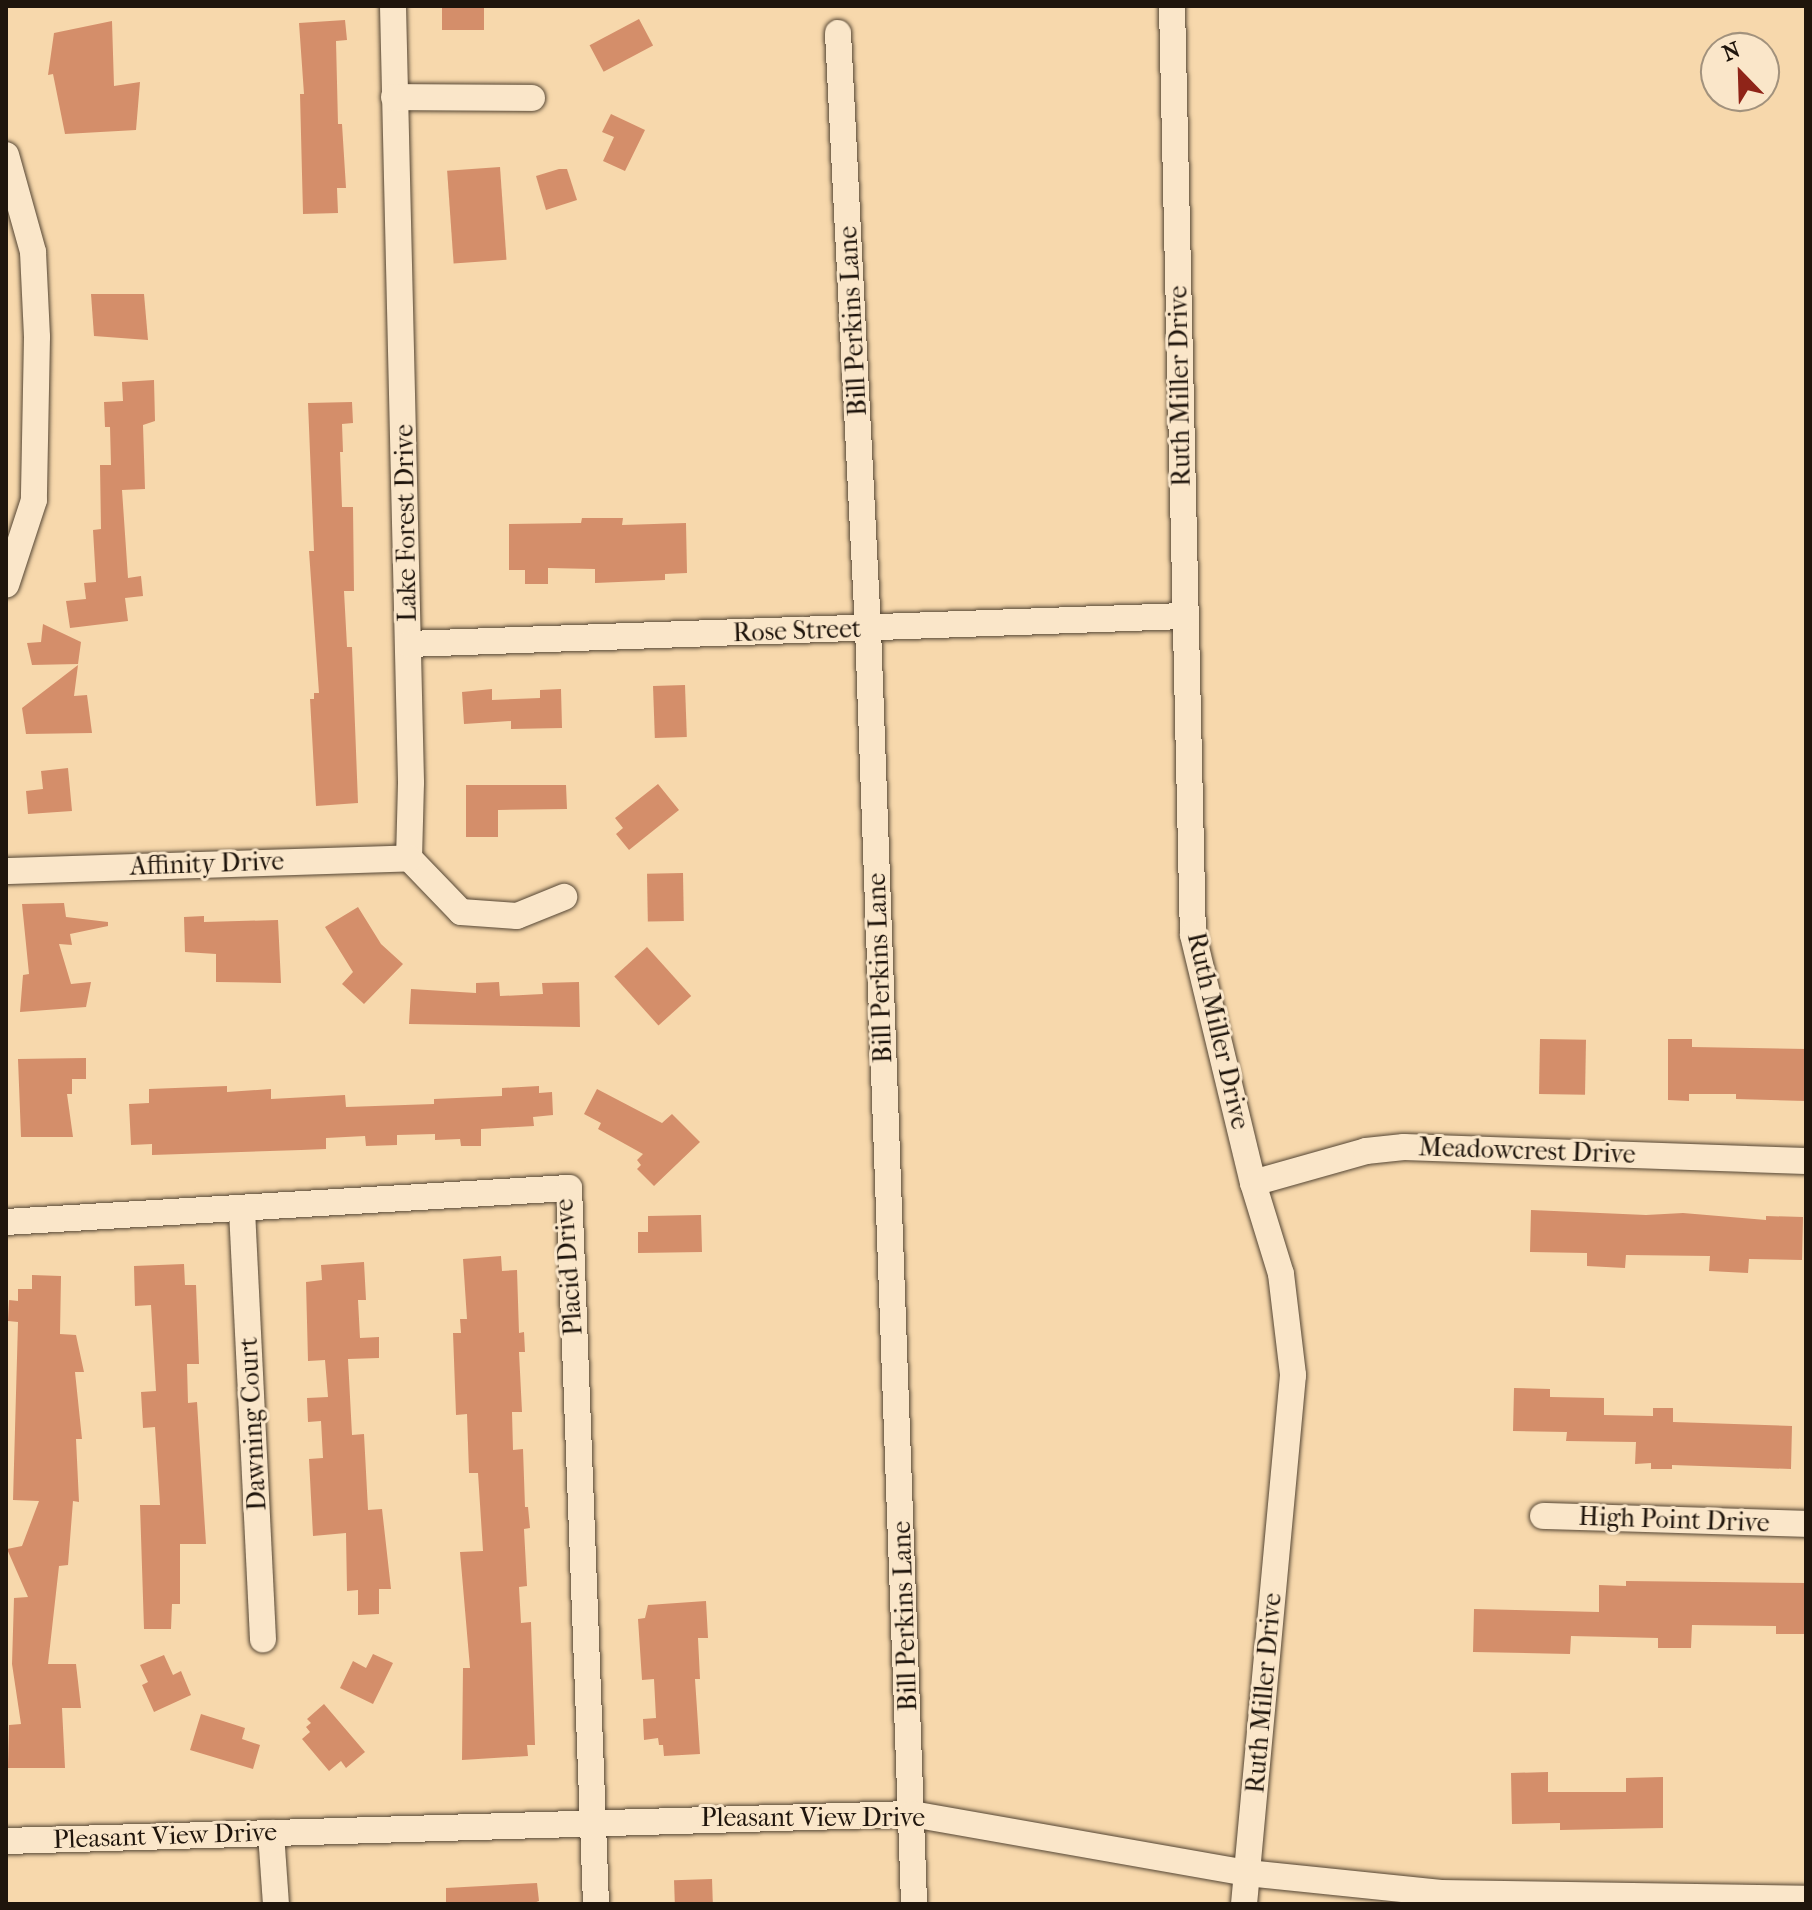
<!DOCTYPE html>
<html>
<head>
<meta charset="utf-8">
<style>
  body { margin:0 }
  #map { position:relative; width:1812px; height:1910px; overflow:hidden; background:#f7d8ac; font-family:"IM FELL French Canon",serif }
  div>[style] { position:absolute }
  .building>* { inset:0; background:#d48e6a; transform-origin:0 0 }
  .roads { filter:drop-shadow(0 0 2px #554634) drop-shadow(0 0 2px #554634) }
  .minor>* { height:26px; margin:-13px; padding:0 13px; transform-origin:13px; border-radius:13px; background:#fae6c9 }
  span { translate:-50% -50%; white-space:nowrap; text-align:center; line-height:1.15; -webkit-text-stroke:6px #fae6c9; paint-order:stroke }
  .street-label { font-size:26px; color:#1f150c }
  .frame { position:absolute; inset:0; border:8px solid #1f150c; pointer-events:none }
  .north { position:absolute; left:1700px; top:32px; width:80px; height:80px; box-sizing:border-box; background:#fae6c9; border:2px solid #a2927d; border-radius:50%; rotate:337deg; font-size:22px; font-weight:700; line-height:32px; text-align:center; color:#1f150c }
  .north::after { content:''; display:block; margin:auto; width:28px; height:36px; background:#8f2418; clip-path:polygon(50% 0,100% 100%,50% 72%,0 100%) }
</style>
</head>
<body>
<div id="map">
  <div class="building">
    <div style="left:442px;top:6px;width:42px;height:24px"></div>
    <div style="left:639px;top:19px;width:30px;height:56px;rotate:62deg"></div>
    <div style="clip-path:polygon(345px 20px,347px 40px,336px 41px,338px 124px,342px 124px,346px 188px,337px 188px,338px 213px,303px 214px,300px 94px,304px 94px,299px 23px)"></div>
    <div style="clip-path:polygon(112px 21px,114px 86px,140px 82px,136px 130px,65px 134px,53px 74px,48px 75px,54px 33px)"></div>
    <div style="clip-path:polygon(611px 114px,645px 130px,625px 171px,603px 161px,614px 137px,602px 132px)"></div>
    <div style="left:500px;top:167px;width:93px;height:53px;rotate:86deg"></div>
    <div style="clip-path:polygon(559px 169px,567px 169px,577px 200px,546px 210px,536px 176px)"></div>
    <div style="clip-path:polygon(91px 294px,144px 294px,148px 340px,94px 336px)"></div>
    <div style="clip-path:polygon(154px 380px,155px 421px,143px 425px,145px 489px,122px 490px,128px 578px,141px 576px,143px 596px,125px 598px,128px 621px,70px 628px,66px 601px,86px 599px,84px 583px,96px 582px,93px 530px,101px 529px,100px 465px,111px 465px,110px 427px,105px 427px,104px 402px,123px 401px,122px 382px)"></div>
    <div style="clip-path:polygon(352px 402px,353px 423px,342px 424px,343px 452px,340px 452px,342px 507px,353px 507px,354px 591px,344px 591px,347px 647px,352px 647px,358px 803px,316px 806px,310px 699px,314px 699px,314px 693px,319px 693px,309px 551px,314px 551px,308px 403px)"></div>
    <div style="clip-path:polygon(582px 518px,623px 518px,622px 525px,686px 523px,687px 573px,665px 574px,665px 580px,595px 583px,595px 569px,548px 568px,548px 584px,525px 584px,525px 570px,509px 570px,509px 524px,581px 523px)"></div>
    <div style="clip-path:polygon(43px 624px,81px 642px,78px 664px,32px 665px,27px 643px,41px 642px)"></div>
    <div style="clip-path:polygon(78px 665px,74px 696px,87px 695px,92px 733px,26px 734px,22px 708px)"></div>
    <div style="left:685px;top:685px;width:52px;height:32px;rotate:88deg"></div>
    <div style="clip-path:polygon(492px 689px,492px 700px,540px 698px,540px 690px,561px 689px,562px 728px,511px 729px,511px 721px,464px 724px,462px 692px)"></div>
    <div style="clip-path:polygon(68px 768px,72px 811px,28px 814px,26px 791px,43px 789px,41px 771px)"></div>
    <div style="clip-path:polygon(658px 784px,679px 810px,629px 850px,616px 834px,623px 828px,615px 818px)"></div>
    <div style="clip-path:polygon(466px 785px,566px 785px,567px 809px,498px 810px,498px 837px,466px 837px)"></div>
    <div style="left:683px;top:873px;width:48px;height:36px;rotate:89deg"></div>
    <div style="clip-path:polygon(64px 903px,66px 917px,108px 922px,108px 926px,70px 934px,72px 945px,59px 944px,71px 984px,91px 982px,86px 1007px,20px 1012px,23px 975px,29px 974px,22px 904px)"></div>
    <div style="clip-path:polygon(358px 907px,381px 944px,403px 964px,364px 1004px,342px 984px,353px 972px,325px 927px)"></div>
    <div style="clip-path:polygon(204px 916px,204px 922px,278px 920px,281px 983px,216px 982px,216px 954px,185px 952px,184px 917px)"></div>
    <div style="left:647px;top:947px;width:66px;height:44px;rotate:48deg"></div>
    <div style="clip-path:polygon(499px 982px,500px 996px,543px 994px,542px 983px,579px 982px,580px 1027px,409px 1024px,411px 989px,476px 993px,476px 983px)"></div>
    <div style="left:1540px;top:1039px;width:46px;height:55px;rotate:1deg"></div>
    <div style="clip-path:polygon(1668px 1039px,1692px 1039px,1692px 1047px,1806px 1049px,1806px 1101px,1736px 1099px,1736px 1094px,1689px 1094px,1689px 1101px,1668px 1100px)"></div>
    <div style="clip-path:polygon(86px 1058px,86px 1079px,72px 1079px,72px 1094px,67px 1094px,73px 1137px,21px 1137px,18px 1059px)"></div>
    <div style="clip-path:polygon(227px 1086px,227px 1092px,271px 1089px,271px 1099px,345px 1095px,346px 1107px,434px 1104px,434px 1099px,502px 1096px,502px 1088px,539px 1086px,539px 1093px,552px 1092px,553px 1115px,533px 1117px,534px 1126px,481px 1129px,481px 1146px,461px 1146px,460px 1139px,435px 1140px,435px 1134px,397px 1135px,397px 1145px,366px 1146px,365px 1136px,326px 1138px,326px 1149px,301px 1150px,152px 1155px,152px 1144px,131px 1145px,129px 1104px,149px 1103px,149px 1089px)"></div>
    <div style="clip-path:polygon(597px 1089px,662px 1123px,672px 1114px,700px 1142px,654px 1186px,637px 1169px,641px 1165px,637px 1160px,643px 1154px,598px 1129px,601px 1123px,584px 1114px)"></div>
    <div style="clip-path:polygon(1531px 1210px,1646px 1215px,1683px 1213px,1766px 1220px,1766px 1216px,1803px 1217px,1802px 1260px,1749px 1259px,1748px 1273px,1709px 1271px,1710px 1256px,1626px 1255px,1625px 1268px,1587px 1266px,1587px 1253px,1530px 1252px)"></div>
    <div style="clip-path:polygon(701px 1215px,702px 1252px,638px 1253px,638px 1232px,648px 1232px,648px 1216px)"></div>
    <div style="clip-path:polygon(501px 1256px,502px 1271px,517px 1270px,519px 1333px,524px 1332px,525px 1352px,519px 1352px,522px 1412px,512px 1412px,513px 1450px,523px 1449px,525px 1507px,528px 1507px,530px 1528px,524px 1529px,527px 1586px,519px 1587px,521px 1623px,531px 1622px,535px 1745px,527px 1745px,528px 1756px,462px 1760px,463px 1668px,470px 1668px,460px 1552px,483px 1551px,478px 1473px,469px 1473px,467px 1414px,456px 1415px,453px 1333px,461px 1333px,460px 1319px,467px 1319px,463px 1259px)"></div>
    <div style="clip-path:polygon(364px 1262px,366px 1300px,358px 1300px,360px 1338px,379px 1337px,379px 1358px,348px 1359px,352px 1435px,364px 1434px,368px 1510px,382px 1509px,391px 1589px,379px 1589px,379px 1614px,358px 1615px,358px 1590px,347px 1591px,346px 1533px,313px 1536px,309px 1459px,323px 1458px,321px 1421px,308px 1422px,307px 1398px,328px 1397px,325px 1360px,308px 1361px,306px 1282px,322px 1280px,321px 1265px)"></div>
    <div style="clip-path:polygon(184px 1264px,185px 1285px,196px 1285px,199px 1364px,187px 1364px,188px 1403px,197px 1402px,206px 1544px,180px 1544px,180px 1604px,172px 1604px,171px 1629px,144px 1629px,140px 1505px,160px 1505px,155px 1427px,143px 1428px,141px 1392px,156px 1391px,151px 1305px,135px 1306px,134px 1266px)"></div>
    <div style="clip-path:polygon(32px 1275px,61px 1276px,60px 1334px,76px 1335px,84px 1372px,75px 1372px,82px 1439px,76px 1439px,79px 1502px,73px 1501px,68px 1565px,59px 1566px,48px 1664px,76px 1664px,81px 1708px,62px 1708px,65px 1768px,8px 1768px,9px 1725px,21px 1724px,12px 1664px,14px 1598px,28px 1597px,7px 1549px,22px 1546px,39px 1501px,13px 1500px,18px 1322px,8px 1321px,9px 1300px,18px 1301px,18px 1289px,32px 1289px)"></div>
    <div style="clip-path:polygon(1514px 1388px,1550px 1389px,1550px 1397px,1604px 1398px,1604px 1415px,1653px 1416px,1653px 1408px,1673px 1408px,1673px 1422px,1792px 1426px,1791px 1469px,1672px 1465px,1672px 1469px,1651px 1469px,1651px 1463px,1635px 1464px,1636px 1442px,1566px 1441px,1567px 1432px,1513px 1431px)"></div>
    <div style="clip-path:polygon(1626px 1581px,1806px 1583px,1806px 1634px,1776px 1634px,1776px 1626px,1692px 1625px,1691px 1648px,1658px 1648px,1658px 1638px,1571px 1636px,1570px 1654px,1473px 1652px,1474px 1609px,1599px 1612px,1599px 1585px,1626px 1586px)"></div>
    <div style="clip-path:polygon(706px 1601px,708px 1638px,698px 1638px,700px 1679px,695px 1679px,700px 1754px,664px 1756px,663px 1745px,659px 1745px,658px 1738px,644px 1740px,643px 1719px,656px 1718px,654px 1679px,642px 1680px,638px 1619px,645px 1618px,648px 1605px)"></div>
    <div style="clip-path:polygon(373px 1654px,393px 1663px,373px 1704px,340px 1688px,353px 1661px,366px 1668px)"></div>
    <div style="clip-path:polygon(164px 1655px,173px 1675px,181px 1671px,191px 1695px,154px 1712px,142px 1685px,148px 1682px,140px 1665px)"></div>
    <div style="clip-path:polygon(324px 1704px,365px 1752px,346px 1768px,341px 1761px,329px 1771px,302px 1739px,310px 1732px,306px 1727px,311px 1723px,307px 1719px)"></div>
    <div style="clip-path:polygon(201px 1714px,245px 1728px,242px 1739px,260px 1745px,253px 1769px,190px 1750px)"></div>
    <div style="clip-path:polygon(1548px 1772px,1548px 1792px,1626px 1792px,1626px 1778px,1663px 1777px,1663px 1828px,1560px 1830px,1560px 1823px,1512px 1824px,1511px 1773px)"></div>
    <div style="left:712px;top:1879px;width:25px;height:38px;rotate:88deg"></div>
    <div style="clip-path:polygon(537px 1883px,539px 1901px,531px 1904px,446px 1904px,446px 1888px)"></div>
  </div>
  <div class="roads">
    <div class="minor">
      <div style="left:393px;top:6px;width:777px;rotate:88.67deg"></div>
      <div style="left:411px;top:783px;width:75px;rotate:91.5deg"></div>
      <div style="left:409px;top:858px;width:75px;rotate:46.1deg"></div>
      <div style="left:461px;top:912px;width:56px;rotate:4.1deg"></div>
      <div style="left:517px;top:916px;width:51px;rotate:-22deg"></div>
      <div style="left:1172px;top:6px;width:929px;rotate:88.71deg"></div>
      <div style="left:1193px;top:935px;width:255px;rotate:76.4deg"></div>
      <div style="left:1253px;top:1183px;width:95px;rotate:72.9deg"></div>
      <div style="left:1281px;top:1274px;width:102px;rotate:83.2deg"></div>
      <div style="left:1293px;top:1375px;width:531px;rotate:95.29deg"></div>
      <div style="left:838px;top:33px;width:597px;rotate:87.12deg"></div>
      <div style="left:868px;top:629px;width:1276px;rotate:87.93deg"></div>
      <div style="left:394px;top:97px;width:138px;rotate:0.4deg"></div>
      <div style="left:6px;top:155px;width:101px;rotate:74.4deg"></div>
      <div style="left:33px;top:252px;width:85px;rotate:87.3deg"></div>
      <div style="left:37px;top:337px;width:163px;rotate:91.1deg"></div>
      <div style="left:34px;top:500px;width:89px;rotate:108.2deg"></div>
      <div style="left:409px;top:644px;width:777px;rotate:-2.07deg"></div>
      <div style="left:6px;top:871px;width:403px;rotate:-1.8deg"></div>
      <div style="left:1253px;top:1183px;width:117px;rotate:-15.8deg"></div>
      <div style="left:1366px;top:1151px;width:38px;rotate:-6deg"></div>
      <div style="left:1404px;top:1147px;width:402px;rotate:2deg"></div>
      <div style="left:242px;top:1210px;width:430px;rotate:87.2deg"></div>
      <div style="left:6px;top:1222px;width:564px;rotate:-3.46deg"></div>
      <div style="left:569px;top:1188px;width:717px;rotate:87.84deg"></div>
      <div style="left:1543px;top:1516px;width:263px;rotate:1.7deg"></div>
      <div style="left:271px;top:1833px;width:71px;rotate:86deg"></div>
      <div style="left:6px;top:1841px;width:906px;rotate:-1.71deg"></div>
      <div style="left:912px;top:1814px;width:340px;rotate:10deg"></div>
      <div style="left:1247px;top:1873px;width:195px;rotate:5.9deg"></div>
      <div style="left:1441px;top:1893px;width:365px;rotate:0.9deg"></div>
    </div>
  </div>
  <div class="street-label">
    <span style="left:853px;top:321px;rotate:-93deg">Bill Perkins Lane</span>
    <span style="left:1180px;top:386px;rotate:-91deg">Ruth Miller Drive</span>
    <span style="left:406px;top:523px;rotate:-91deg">Lake Forest Drive</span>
    <span style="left:797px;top:631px;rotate:-2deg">Rose Street</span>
    <span style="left:207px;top:864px;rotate:-2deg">Affinity Drive</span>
    <span style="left:880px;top:968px;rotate:-92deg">Bill Perkins Lane</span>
    <span style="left:1218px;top:1031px;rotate:77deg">Ruth Miller Drive</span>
    <span style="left:1527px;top:1151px;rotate:2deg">Meadowcrest Drive</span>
    <span style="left:569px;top:1267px;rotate:-94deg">Placid Drive</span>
    <span style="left:253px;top:1424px;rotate:-93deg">Dawning Court</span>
    <span style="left:1674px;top:1520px;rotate:2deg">High Point Drive</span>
    <span style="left:905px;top:1616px;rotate:-92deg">Bill Perkins Lane</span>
    <span style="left:1264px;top:1693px;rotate:-85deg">Ruth Miller Drive</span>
    <span style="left:813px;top:1818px">Pleasant View Drive</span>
    <span style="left:165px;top:1836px;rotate:-2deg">Pleasant View Drive</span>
  </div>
  <div class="frame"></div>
  <div class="north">N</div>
</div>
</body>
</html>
